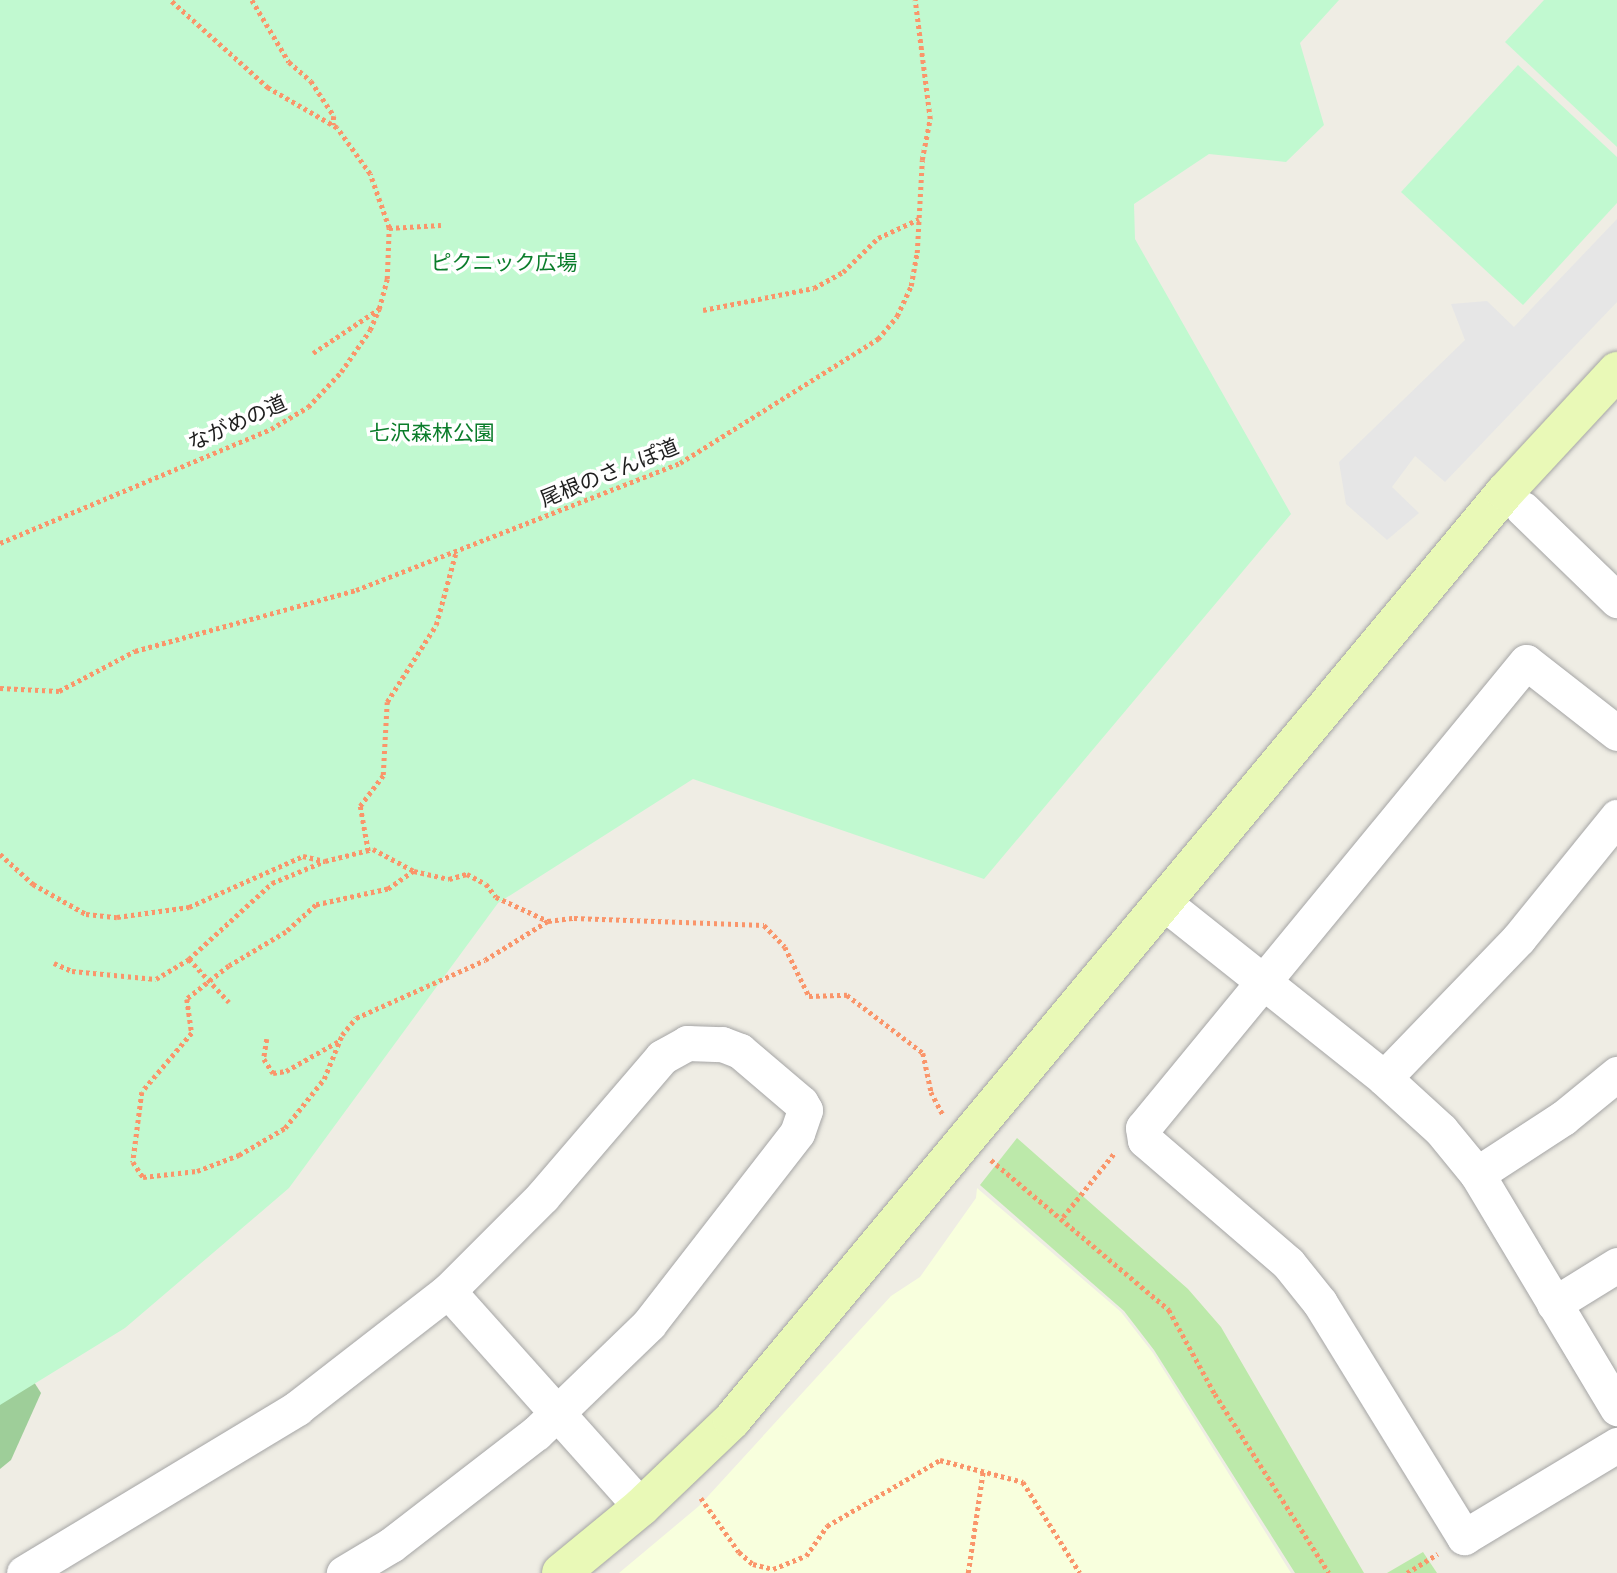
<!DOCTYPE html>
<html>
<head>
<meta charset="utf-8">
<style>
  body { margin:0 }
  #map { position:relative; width:1617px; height:1573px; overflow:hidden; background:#efede4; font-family:Mulish,"Noto Sans JP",sans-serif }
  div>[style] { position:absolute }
  .education>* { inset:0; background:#f8ffdd }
  .grass>* { inset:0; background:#bce9aa }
  .forest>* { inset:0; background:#9ece99 }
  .park>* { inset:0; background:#c1f9d0 }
  .parking>* { inset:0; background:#e6e6e6 }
  .path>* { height:4.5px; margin-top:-2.25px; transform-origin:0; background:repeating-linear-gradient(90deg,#fa956a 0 3.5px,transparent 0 7px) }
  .roads { filter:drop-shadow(0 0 2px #a5a5a5) drop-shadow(0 0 2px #a5a5a5) }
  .street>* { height:35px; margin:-17.5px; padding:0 17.5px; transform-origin:17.5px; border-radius:17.5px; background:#fff }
  .secondary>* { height:38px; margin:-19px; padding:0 19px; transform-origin:19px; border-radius:19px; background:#e9f9b7 }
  span { translate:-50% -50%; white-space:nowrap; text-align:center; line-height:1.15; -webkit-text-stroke:7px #fff; paint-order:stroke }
  .park-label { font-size:21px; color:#0b7d2b }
  .street-label { font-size:21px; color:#1e1e1e }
</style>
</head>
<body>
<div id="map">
  <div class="education">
    <div style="clip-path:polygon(977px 1188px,1121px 1312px,1153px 1353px,1291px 1573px,619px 1573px,699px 1506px,891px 1296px,920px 1277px,976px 1198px)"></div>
  </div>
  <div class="grass">
    <div style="clip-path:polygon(1017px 1138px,1188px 1289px,1221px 1327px,1364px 1573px,1295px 1573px,1154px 1350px,1124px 1311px,980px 1185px)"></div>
    <div style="clip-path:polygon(1423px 1552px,1437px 1573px,1387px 1573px)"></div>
  </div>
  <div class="forest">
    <div style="clip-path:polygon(0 1356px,18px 1357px,41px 1393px,11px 1460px,0 1469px)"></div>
  </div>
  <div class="park">
    <div style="clip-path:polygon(0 0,1339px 0,1300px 43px,1324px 125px,1286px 162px,1209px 154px,1134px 204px,1135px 239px,1291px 514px,984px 879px,693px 779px,498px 903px,289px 1188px,125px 1328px,0 1405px)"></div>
    <div style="clip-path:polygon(1544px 0,1617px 0,1617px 147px,1505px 42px)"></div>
    <div style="clip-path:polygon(1518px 65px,1617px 157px,1617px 203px,1523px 305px,1401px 192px)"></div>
  </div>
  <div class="parking">
    <div style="clip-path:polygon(1617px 219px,1617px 302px,1445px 482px,1415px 456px,1392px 487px,1419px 513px,1387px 540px,1346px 504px,1339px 462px,1465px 340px,1451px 304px,1487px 301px,1514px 327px)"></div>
  </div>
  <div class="path">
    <div style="left:252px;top:0;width:72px;rotate:59.2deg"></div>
    <div style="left:289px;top:62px;width:29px;rotate:41deg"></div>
    <div style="left:311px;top:81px;width:42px;rotate:56.7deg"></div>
    <div style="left:334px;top:116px;width:9px;rotate:96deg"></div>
    <div style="left:389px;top:228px;width:52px;rotate:-3.3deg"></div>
    <div style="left:703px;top:310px;width:113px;rotate:-11.2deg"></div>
    <div style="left:814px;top:288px;width:33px;rotate:-29deg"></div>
    <div style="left:843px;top:272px;width:49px;rotate:-44.2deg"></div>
    <div style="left:878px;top:238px;width:45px;rotate:-24.9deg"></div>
    <div style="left:313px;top:353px;width:79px;rotate:-33.7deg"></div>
    <div style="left:0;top:543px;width:294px;rotate:-22.8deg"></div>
    <div style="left:271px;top:429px;width:43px;rotate:-30.7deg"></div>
    <div style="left:308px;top:407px;width:48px;rotate:-46.7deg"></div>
    <div style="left:341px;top:372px;width:51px;rotate:-55.4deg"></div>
    <div style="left:370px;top:330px;width:23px;rotate:-67deg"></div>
    <div style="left:379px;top:309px;width:31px;rotate:-75deg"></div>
    <div style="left:387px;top:279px;width:51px;rotate:-87.8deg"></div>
    <div style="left:389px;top:228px;width:57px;rotate:-109.4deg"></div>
    <div style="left:370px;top:174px;width:57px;rotate:-125.7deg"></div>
    <div style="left:337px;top:128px;width:80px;rotate:-149.9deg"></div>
    <div style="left:268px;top:88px;width:132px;rotate:-138.1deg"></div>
    <div style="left:0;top:688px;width:59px;rotate:2.9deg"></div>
    <div style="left:59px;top:691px;width:86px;rotate:-27.8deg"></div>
    <div style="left:135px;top:651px;width:229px;rotate:-15.4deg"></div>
    <div style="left:356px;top:590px;width:348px;rotate:-21.4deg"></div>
    <div style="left:680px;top:463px;width:234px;rotate:-32.1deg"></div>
    <div style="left:878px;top:339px;width:30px;rotate:-50deg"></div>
    <div style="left:897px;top:316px;width:33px;rotate:-65deg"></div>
    <div style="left:911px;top:286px;width:34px;rotate:-80deg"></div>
    <div style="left:917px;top:253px;width:93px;rotate:-86.9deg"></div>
    <div style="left:922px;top:160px;width:42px;rotate:-79deg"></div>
    <div style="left:930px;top:119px;width:120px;rotate:-97.2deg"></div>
    <div style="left:368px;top:851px;width:46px;rotate:-100.1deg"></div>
    <div style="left:360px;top:806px;width:39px;rotate:-53deg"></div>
    <div style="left:383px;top:775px;width:73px;rotate:-86.9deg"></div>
    <div style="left:387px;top:702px;width:91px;rotate:-57.5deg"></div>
    <div style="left:436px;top:625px;width:76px;rotate:-74.7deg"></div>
    <div style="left:0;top:854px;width:45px;rotate:42.3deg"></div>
    <div style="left:33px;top:884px;width:61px;rotate:29.5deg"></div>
    <div style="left:86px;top:914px;width:31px;rotate:6deg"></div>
    <div style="left:117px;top:917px;width:73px;rotate:-7.9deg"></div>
    <div style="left:189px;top:907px;width:125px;rotate:-24.1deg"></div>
    <div style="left:303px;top:856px;width:22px;rotate:13deg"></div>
    <div style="left:414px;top:871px;width:32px;rotate:145deg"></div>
    <div style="left:388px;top:889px;width:74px;rotate:167.5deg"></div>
    <div style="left:316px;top:905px;width:40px;rotate:138deg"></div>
    <div style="left:286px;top:932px;width:66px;rotate:149.2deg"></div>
    <div style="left:229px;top:966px;width:53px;rotate:141.8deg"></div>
    <div style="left:187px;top:999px;width:34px;rotate:82deg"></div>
    <div style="left:192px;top:1033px;width:77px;rotate:130.3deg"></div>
    <div style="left:142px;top:1092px;width:71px;rotate:97.3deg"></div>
    <div style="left:133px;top:1162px;width:18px;rotate:56deg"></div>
    <div style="left:143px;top:1177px;width:54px;rotate:-6.3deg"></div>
    <div style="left:197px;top:1171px;width:45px;rotate:-20.9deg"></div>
    <div style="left:239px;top:1155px;width:53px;rotate:-30.4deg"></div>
    <div style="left:285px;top:1128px;width:63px;rotate:-51.5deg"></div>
    <div style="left:324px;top:1079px;width:48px;rotate:-67.8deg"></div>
    <div style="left:342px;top:1035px;width:22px;rotate:-51deg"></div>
    <div style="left:356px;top:1018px;width:141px;rotate:-24.2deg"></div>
    <div style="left:485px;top:960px;width:74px;rotate:-31.8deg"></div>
    <div style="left:548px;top:921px;width:26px;rotate:-7deg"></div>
    <div style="left:574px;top:918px;width:190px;rotate:2.1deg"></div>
    <div style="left:764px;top:925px;width:30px;rotate:46deg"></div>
    <div style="left:785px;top:947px;width:55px;rotate:63.9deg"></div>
    <div style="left:809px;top:996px;width:38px;rotate:-2deg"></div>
    <div style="left:847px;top:995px;width:96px;rotate:37.3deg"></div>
    <div style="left:923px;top:1053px;width:40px;rotate:78deg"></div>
    <div style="left:931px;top:1092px;width:26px;rotate:62deg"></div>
    <div style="left:189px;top:959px;width:59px;rotate:47.1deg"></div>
    <div style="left:54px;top:963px;width:20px;rotate:24deg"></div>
    <div style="left:72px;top:971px;width:84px;rotate:5.4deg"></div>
    <div style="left:156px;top:979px;width:39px;rotate:-31deg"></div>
    <div style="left:189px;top:959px;width:113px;rotate:-42.5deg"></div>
    <div style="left:272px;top:883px;width:57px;rotate:-22.5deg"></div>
    <div style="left:325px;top:861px;width:49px;rotate:-14deg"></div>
    <div style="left:373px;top:849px;width:47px;rotate:28.2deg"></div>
    <div style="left:414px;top:871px;width:36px;rotate:13deg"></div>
    <div style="left:449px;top:879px;width:19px;rotate:-16deg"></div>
    <div style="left:467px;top:874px;width:21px;rotate:28deg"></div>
    <div style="left:486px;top:884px;width:16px;rotate:52deg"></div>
    <div style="left:496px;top:897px;width:57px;rotate:24.8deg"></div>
    <div style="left:267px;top:1039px;width:20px;rotate:99deg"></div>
    <div style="left:264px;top:1059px;width:17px;rotate:57deg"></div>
    <div style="left:273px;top:1073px;width:13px;rotate:-9deg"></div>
    <div style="left:286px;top:1071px;width:61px;rotate:-29.5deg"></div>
    <div style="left:991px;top:1160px;width:233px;rotate:40.1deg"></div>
    <div style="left:1169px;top:1310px;width:96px;rotate:61.3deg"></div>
    <div style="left:1215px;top:1394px;width:212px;rotate:57.5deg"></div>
    <div style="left:1063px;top:1217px;width:83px;rotate:-51.3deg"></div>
    <div style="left:701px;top:1498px;width:66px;rotate:54.9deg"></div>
    <div style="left:739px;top:1552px;width:18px;rotate:41deg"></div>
    <div style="left:753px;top:1564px;width:21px;rotate:14deg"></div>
    <div style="left:773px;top:1569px;width:35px;rotate:-22deg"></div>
    <div style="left:806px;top:1556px;width:37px;rotate:-55deg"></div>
    <div style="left:827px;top:1526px;width:131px;rotate:-30.3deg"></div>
    <div style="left:940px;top:1460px;width:86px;rotate:14.8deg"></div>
    <div style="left:1023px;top:1482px;width:107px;rotate:57.9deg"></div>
    <div style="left:968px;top:1573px;width:103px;rotate:-81.6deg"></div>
    <div style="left:1407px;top:1573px;width:36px;rotate:-32deg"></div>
  </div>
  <div class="roads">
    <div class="street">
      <div style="left:1523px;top:509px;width:131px;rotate:44.1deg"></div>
      <div style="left:1617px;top:733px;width:115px;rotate:-142deg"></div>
      <div style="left:1526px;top:662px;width:603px;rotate:129.42deg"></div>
      <div style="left:1143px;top:1128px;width:12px;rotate:81deg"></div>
      <div style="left:1145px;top:1140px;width:189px;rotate:40.7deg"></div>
      <div style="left:1288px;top:1263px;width:51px;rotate:51.3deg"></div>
      <div style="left:1320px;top:1303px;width:275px;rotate:58.4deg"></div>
      <div style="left:1464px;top:1537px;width:179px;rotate:-31deg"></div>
      <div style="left:1163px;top:902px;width:283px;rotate:38.5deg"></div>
      <div style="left:1384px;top:1078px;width:77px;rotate:42.4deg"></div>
      <div style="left:1441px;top:1130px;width:57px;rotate:50.7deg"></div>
      <div style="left:1477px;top:1174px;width:273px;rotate:59.1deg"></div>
      <div style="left:1384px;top:1078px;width:194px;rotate:-46deg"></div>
      <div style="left:1519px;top:938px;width:156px;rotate:-51deg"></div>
      <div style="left:1477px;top:1174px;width:103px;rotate:-33.1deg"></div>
      <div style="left:1563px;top:1118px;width:70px;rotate:-39.2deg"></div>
      <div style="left:448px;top:1291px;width:290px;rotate:48.2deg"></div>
      <div style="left:1554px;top:1304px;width:74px;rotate:-31.8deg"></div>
      <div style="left:24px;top:1573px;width:319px;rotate:-31.1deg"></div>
      <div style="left:297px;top:1408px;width:191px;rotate:-37.8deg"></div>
      <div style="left:448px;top:1291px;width:133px;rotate:-45deg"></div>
      <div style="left:542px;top:1197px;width:184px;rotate:-49.4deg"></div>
      <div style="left:662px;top:1057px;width:29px;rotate:-29deg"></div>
      <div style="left:687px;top:1043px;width:35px;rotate:2deg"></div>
      <div style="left:722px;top:1044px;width:19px;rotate:21deg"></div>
      <div style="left:740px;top:1051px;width:80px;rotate:40.4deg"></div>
      <div style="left:801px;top:1103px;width:8px;rotate:60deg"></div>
      <div style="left:805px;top:1110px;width:24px;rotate:109deg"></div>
      <div style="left:797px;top:1133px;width:242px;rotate:127.8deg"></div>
      <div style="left:649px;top:1324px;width:157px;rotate:136deg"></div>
      <div style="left:536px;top:1433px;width:183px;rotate:142.3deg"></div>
      <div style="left:391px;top:1545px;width:55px;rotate:149.2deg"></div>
    </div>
    <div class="secondary">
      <div style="left:561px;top:1573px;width:104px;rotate:-39.5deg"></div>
      <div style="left:641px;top:1507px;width:126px;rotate:-43.7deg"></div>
      <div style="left:732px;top:1420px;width:1208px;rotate:-50.21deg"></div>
      <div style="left:1505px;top:492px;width:165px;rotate:-47.2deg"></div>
    </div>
  </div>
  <div class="park-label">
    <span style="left:504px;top:262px">ピクニック広場</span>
    <span style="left:432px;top:432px">七沢森林公園</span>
  </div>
  <div class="street-label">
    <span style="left:237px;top:422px;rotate:-24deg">ながめの道</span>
    <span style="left:609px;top:472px;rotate:-22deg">尾根のさんぽ道</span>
  </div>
</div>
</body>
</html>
